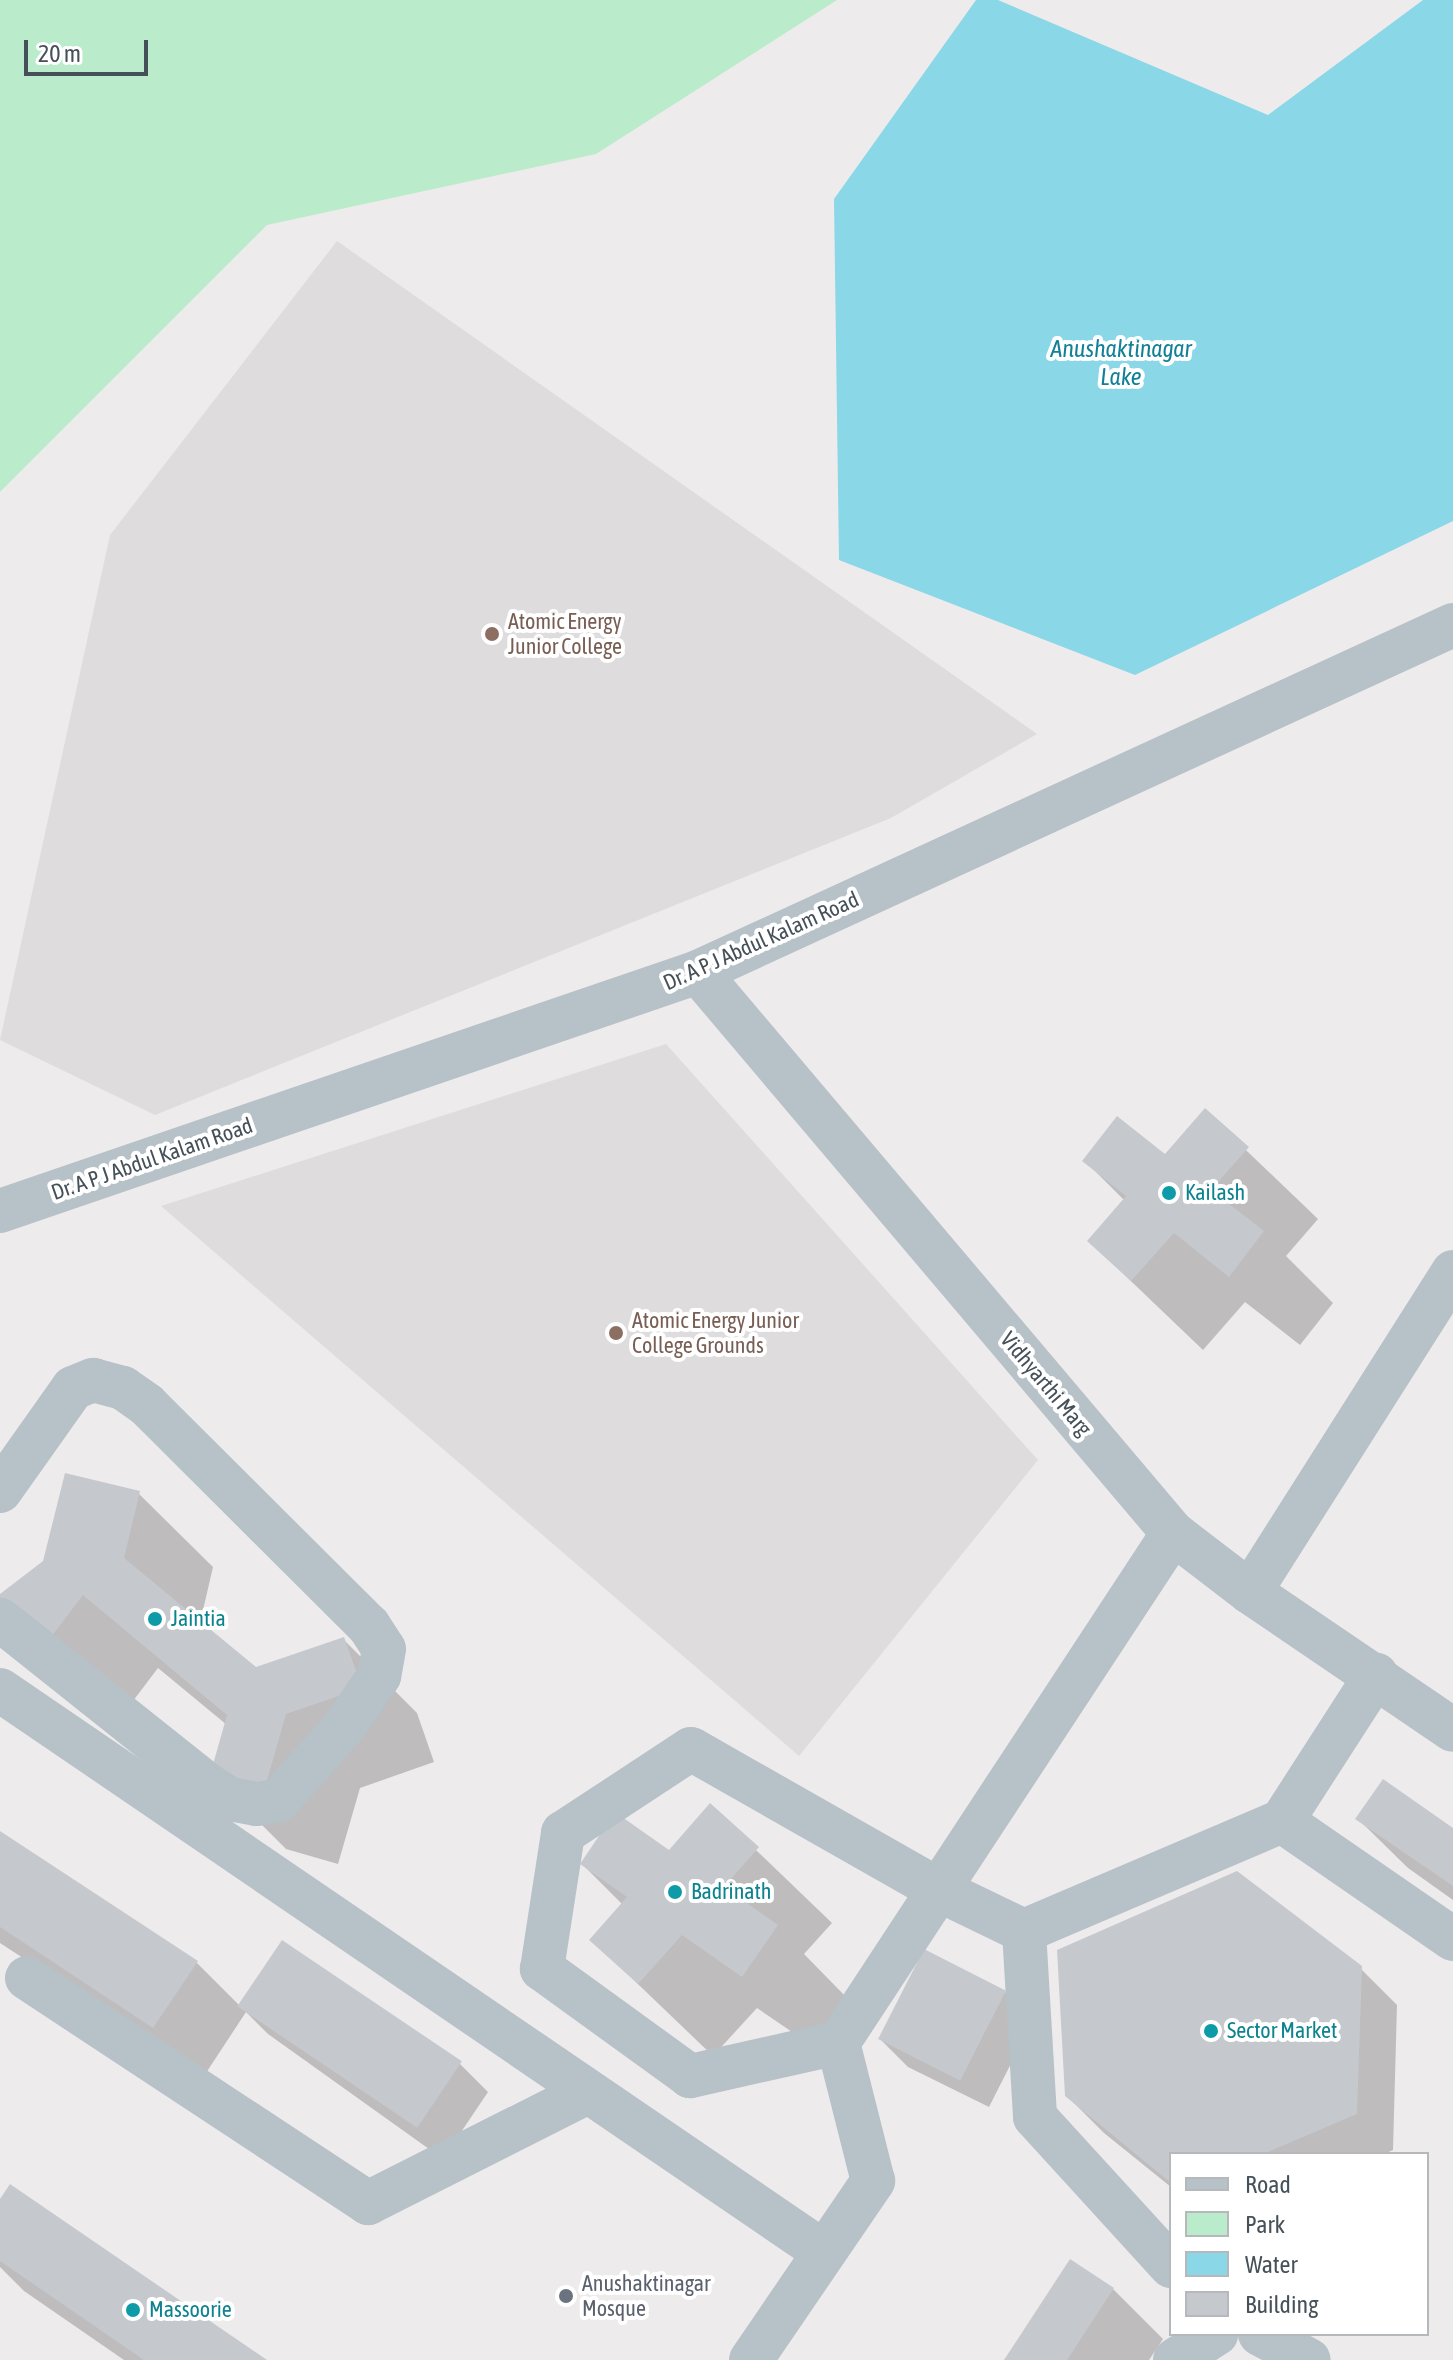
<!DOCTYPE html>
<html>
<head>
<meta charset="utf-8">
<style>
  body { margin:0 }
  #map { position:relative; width:1453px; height:2360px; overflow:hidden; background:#eeebec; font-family:"Asap Condensed",sans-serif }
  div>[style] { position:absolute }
  .education>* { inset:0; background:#dfdcdd }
  .green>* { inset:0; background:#baeccb }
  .water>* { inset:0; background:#89d7e7 }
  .shadow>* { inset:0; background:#0003 }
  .building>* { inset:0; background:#c5c9ce; transform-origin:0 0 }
  .minor>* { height:44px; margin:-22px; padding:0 22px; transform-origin:22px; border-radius:22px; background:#b7c1c8 }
  .dots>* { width:22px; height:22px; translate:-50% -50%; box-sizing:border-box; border:4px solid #fff; border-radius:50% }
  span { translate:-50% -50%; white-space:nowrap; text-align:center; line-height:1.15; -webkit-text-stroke:8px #fff; paint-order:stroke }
  .education-label { font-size:22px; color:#785e54 }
  .left { translate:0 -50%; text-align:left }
  .street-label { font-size:22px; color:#455058 }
  .culture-label { font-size:22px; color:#0d838f }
  .worship-label { font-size:22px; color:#5b616d }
  .water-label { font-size:24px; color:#128097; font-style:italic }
  .legend { position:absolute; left:1169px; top:2152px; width:260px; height:184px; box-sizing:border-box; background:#fff; border:2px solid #b5b9bc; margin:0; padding:10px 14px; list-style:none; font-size:24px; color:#455058 }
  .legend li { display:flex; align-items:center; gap:16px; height:40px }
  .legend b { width:40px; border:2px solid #b5b9bc }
  .scale { position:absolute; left:24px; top:40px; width:124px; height:36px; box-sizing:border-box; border:4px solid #455058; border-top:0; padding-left:10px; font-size:24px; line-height:28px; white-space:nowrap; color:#455058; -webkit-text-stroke:6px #fff; paint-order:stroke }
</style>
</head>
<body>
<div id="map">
  <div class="education">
    <div style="clip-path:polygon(337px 241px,1037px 734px,891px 818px,155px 1115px,0 1040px,110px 535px)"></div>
    <div style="clip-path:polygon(666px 1044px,1038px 1460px,799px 1756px,161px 1206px)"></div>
  </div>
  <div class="green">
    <div style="clip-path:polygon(0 0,837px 0,596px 154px,267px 225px,0 492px)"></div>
  </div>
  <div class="water">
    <div style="clip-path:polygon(976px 0,998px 0,1268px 115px,1423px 0,1453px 0,1453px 521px,1135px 675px,839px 560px,834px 199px)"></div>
  </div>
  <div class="shadow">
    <div style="clip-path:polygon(1205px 1111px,1318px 1219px,1286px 1256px,1333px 1303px,1300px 1345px,1245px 1302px,1203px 1350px,1089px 1241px,1125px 1201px,1085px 1161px,1165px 1156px)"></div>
    <div style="clip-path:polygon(138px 1493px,213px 1567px,200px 1623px,256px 1669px,343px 1639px,417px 1713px,434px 1762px,360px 1788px,338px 1864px,286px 1849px,212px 1775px,227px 1725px,158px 1668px,117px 1722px,0 1598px)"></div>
    <div style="clip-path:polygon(710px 1806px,832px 1923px,804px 1954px,850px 2001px,817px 2049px,757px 2008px,713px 2056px,592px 1940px,623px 1905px,582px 1864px,669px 1852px)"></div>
    <div style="clip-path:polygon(1358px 1819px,1453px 1830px,1453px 1900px,1408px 1868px)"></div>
    <div style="clip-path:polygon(0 1833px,196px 1962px,240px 2006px,460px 2064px,488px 2092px,443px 2159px,268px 2034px,246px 2012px,204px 2076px,0 1943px)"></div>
    <div style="clip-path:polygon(1360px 1968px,1397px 2005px,1393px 2150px,1384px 2154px,1171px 2154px,1171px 2187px,1104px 2133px,1067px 2096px)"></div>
    <div style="clip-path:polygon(1005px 1992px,1033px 2020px,989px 2107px,908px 2067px,880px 2039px)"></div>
    <div style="clip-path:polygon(0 2203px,263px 2360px,124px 2360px,24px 2291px,0 2267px)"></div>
    <div style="clip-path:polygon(1113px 2289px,1163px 2339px,1149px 2360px,1007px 2360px)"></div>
  </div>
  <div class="building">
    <div style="clip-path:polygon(1205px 1108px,1249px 1147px,1211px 1190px,1264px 1231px,1229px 1277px,1174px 1233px,1131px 1281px,1087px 1241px,1126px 1196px,1082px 1161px,1117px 1116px,1165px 1154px)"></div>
    <div style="clip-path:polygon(65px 1473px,140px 1491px,124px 1558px,256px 1667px,344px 1637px,362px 1688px,286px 1714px,264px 1791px,210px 1775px,227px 1715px,83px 1595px,42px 1649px,0 1601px,0 1594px,43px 1561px)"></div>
    <div style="clip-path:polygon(1383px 1779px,1453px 1828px,1453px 1886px,1355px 1819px)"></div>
    <div style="clip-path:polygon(710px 1803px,759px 1847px,724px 1887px,778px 1925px,742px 1977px,682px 1935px,638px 1984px,589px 1940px,627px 1897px,580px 1864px,615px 1812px,669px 1850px)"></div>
    <div style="clip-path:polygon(0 1831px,198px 1961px,153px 2028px,0 1927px)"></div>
    <div style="clip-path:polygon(1237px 1871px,1362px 1966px,1357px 2114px,1263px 2154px,1171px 2154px,1171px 2183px,1065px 2096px,1057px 1950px)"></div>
    <div style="left:282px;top:1940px;width:217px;height:80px;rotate:34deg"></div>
    <div style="left:924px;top:1949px;width:92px;height:101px;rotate:27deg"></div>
    <div style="clip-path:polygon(10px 2184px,267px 2360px,144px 2360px,0 2261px,0 2199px)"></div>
    <div style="clip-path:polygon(1070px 2259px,1114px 2288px,1067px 2360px,1004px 2360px)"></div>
  </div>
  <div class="minor">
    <div style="left:698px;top:972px;width:735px;rotate:49.75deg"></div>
    <div style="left:1173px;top:1533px;width:97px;rotate:37.5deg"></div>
    <div style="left:1250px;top:1592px;width:245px;rotate:34.2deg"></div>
    <div style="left:0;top:1211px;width:738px;rotate:-18.9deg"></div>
    <div style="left:698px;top:972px;width:831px;rotate:-24.68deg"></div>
    <div style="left:0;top:1491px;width:126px;rotate:-54.7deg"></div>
    <div style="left:73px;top:1388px;width:22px;rotate:-22deg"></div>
    <div style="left:93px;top:1380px;width:31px;rotate:15deg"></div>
    <div style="left:123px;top:1388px;width:29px;rotate:35deg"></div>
    <div style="left:147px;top:1405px;width:313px;rotate:44.9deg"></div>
    <div style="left:369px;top:1626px;width:27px;rotate:57deg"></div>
    <div style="left:384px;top:1649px;width:27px;rotate:100deg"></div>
    <div style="left:379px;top:1676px;width:57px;rotate:124.2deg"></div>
    <div style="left:347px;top:1723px;width:104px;rotate:131.5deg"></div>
    <div style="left:278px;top:1801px;width:22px;rotate:172deg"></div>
    <div style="left:256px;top:1804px;width:26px;rotate:-169deg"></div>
    <div style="left:230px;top:1799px;width:25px;rotate:-148deg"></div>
    <div style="left:209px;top:1786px;width:267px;rotate:-141.5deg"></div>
    <div style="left:1250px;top:1592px;width:379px;rotate:-57.6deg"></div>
    <div style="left:0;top:1690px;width:997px;rotate:34.3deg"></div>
    <div style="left:1282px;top:1821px;width:208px;rotate:34.6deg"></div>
    <div style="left:1024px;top:1931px;width:280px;rotate:-23.1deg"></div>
    <div style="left:1282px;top:1821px;width:174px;rotate:-57.2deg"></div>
    <div style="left:27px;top:1978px;width:409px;rotate:33.4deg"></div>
    <div style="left:368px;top:2203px;width:246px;rotate:-26.8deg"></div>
    <div style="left:838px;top:2043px;width:152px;rotate:167.4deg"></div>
    <div style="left:690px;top:2076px;width:183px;rotate:-144.1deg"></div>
    <div style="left:542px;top:1969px;width:138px;rotate:-81.2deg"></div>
    <div style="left:563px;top:1833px;width:153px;rotate:-33.3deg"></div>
    <div style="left:691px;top:1749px;width:285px;rotate:29.6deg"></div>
    <div style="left:939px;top:1890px;width:94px;rotate:25.8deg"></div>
    <div style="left:1024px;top:1931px;width:186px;rotate:86.6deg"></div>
    <div style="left:1035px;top:2117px;width:202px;rotate:47.6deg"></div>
    <div style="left:1260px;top:2334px;width:55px;rotate:28deg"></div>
    <div style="left:751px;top:2360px;width:217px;rotate:-55.7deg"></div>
    <div style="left:873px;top:2181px;width:142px;rotate:-104.2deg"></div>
    <div style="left:838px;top:2043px;width:610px;rotate:-56.7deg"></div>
    <div style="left:1175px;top:2360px;width:49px;rotate:-32.4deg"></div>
  </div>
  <div class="dots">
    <div style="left:492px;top:634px;background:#8d6e63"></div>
    <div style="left:1169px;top:1193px;background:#0f9aa8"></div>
    <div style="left:616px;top:1333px;background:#8d6e63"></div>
    <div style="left:155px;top:1619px;background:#0f9aa8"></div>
    <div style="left:675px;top:1892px;background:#0f9aa8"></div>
    <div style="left:1211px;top:2031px;background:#0f9aa8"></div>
    <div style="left:566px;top:2296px;background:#6b7280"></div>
    <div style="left:133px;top:2310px;background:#0f9aa8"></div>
  </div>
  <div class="education-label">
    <span class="left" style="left:508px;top:634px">Atomic Energy<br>Junior College</span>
    <span class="left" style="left:632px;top:1333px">Atomic Energy Junior<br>College Grounds</span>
  </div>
  <div class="street-label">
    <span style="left:761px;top:941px;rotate:-24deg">Dr. A P J Abdul Kalam Road</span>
    <span style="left:152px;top:1159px;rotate:-19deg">Dr. A P J Abdul Kalam Road</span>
    <span style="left:1046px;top:1384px;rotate:50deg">Vidhyarthi Marg</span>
  </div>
  <div class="culture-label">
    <span class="left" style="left:1185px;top:1193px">Kailash</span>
    <span class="left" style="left:171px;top:1619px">Jaintia</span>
    <span class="left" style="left:691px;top:1892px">Badrinath</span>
    <span class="left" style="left:1227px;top:2031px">Sector Market</span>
    <span class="left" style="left:149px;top:2310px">Massoorie</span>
  </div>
  <div class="worship-label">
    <span class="left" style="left:582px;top:2296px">Anushaktinagar<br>Mosque</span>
  </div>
  <div class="water-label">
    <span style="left:1121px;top:363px">Anushaktinagar<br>Lake</span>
  </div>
  <ul class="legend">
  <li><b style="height:10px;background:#b7c1c8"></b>Road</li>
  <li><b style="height:22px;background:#baeccb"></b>Park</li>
  <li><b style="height:22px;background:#89d7e7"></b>Water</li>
  <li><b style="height:22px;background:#c5c9ce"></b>Building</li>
  </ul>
  <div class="scale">20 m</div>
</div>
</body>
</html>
